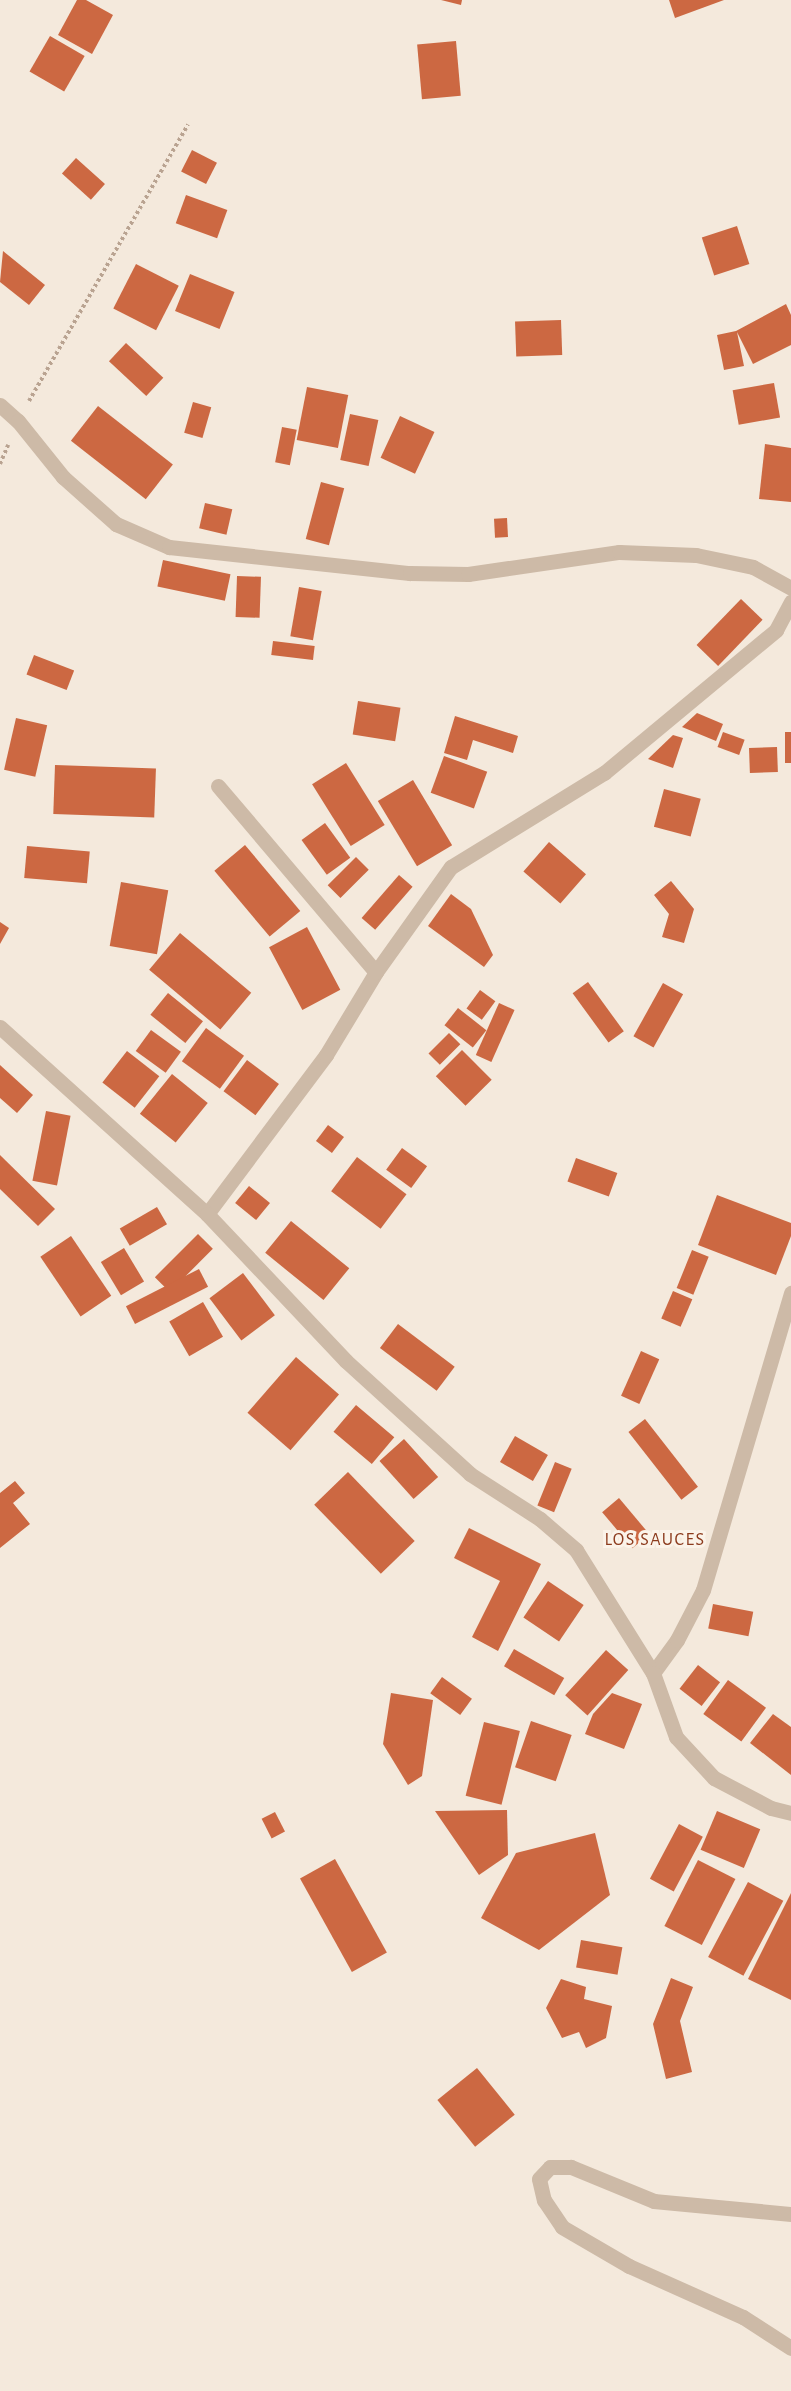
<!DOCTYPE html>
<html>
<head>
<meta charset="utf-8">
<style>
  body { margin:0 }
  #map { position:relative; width:791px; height:2391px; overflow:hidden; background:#f4e9dc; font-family:"Alegreya Sans",sans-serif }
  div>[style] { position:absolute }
  .building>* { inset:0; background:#cc6842; transform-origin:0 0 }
  .path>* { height:4px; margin-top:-2px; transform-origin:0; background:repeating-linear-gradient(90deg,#b9a391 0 3px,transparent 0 6px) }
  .minor>* { height:15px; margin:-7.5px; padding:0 7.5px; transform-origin:7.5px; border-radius:7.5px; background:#cdbaa7 }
  .tertiary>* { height:15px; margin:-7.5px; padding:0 7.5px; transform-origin:7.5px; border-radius:7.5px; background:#cdbaa7 }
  span { translate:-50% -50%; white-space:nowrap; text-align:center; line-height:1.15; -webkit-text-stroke:6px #fbf3e9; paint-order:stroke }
  .neighbourhood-label { font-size:18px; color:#8c3b1d; letter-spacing:1.5px }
</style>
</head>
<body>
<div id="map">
  <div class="building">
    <div style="clip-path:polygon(77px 0,86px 0,113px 15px,92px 54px,58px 35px)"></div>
    <div style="clip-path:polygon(441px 0,462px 0,461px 5px)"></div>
    <div style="clip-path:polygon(669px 0,724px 0,675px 18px)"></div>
    <div style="left:50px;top:36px;width:40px;height:41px;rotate:30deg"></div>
    <div style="left:456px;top:41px;width:55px;height:39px;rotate:85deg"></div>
    <div style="left:192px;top:150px;width:28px;height:24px;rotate:27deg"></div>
    <div style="left:76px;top:158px;width:39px;height:21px;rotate:42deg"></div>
    <div style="left:186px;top:195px;width:44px;height:30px;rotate:20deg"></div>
    <div style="left:737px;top:226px;width:40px;height:37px;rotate:72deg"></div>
    <div style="clip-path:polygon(3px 251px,45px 285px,29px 305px,0 282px)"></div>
    <div style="left:136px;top:264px;width:48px;height:50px;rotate:27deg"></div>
    <div style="left:190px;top:274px;width:48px;height:40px;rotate:22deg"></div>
    <div style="clip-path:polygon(786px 304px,791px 315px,791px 345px,753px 364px,737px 332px,744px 366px,724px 370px,717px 335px,736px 331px)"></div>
    <div style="left:561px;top:320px;width:35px;height:46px;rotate:88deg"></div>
    <div style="left:126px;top:343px;width:51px;height:25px;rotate:43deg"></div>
    <div style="left:774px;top:383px;width:35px;height:42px;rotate:80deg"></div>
    <div style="left:307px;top:387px;width:42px;height:54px;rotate:11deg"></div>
    <div style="left:193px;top:402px;width:19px;height:32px;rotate:16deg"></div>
    <div style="left:98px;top:406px;width:95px;height:44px;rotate:38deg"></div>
    <div style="left:350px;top:414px;width:29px;height:47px;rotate:12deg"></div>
    <div style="left:400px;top:416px;width:38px;height:46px;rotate:25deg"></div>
    <div style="left:282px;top:427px;width:15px;height:36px;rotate:11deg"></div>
    <div style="clip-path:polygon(765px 444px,791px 448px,791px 502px,759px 499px)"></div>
    <div style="left:321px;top:482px;width:24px;height:59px;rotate:15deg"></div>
    <div style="left:205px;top:503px;width:28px;height:26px;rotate:13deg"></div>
    <div style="left:507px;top:518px;width:19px;height:13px;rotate:87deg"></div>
    <div style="left:163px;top:560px;width:69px;height:27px;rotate:12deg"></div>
    <div style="left:237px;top:576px;width:24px;height:41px;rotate:2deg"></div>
    <div style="left:299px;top:587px;width:23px;height:50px;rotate:10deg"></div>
    <div style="left:741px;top:599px;width:30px;height:64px;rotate:44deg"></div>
    <div style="left:273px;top:641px;width:42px;height:14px;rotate:7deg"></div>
    <div style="left:34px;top:655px;width:43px;height:21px;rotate:21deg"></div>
    <div style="left:358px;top:701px;width:43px;height:34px;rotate:9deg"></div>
    <div style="clip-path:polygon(697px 713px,723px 724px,716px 741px,682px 727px)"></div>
    <div style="clip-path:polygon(455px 716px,518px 736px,513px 753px,473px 740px,467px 760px,444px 753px)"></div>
    <div style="left:16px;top:718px;width:32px;height:53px;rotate:13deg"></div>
    <div style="left:723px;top:732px;width:23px;height:16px;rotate:20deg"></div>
    <div style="left:785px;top:732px;width:6px;height:31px"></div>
    <div style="clip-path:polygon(673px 735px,683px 738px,673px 768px,648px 759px)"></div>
    <div style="left:777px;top:747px;width:25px;height:28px;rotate:88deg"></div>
    <div style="left:444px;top:756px;width:46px;height:39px;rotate:20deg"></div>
    <div style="left:346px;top:763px;width:73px;height:40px;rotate:58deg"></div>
    <div style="left:55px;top:765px;width:101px;height:49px;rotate:2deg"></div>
    <div style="left:413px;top:780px;width:76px;height:41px;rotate:59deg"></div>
    <div style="left:664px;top:789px;width:38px;height:39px;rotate:15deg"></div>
    <div style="left:325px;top:823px;width:43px;height:29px;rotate:54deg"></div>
    <div style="left:549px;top:842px;width:49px;height:39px;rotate:41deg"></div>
    <div style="left:245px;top:845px;width:86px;height:40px;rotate:50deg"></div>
    <div style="left:27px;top:846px;width:63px;height:32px;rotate:5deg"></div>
    <div style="left:356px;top:857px;width:18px;height:40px;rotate:45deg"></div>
    <div style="left:399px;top:875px;width:18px;height:57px;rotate:41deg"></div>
    <div style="clip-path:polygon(671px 881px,694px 909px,684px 943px,662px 937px,669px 914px,654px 895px)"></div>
    <div style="left:121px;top:882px;width:48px;height:65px;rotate:10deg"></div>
    <div style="clip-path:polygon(451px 894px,471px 909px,493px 955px,484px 967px,428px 926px)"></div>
    <div style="clip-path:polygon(0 922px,9px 928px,0 944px)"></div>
    <div style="left:307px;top:927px;width:71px;height:43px;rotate:62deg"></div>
    <div style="left:180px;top:933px;width:93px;height:48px;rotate:40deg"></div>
    <div style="left:588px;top:982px;width:61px;height:19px;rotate:54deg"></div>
    <div style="left:663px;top:983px;width:23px;height:61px;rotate:29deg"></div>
    <div style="left:480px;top:990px;width:19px;height:23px;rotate:36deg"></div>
    <div style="left:168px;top:993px;width:45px;height:28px;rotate:39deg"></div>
    <div style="left:499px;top:1003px;width:17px;height:57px;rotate:24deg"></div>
    <div style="left:458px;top:1008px;width:36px;height:22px;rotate:38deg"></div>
    <div style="left:206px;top:1028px;width:47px;height:41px;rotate:36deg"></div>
    <div style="left:151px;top:1030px;width:37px;height:26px;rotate:36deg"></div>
    <div style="left:449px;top:1033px;width:16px;height:29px;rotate:45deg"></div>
    <div style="left:462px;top:1050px;width:42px;height:37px;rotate:45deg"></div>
    <div style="left:127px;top:1051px;width:41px;height:40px;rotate:38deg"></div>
    <div style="left:247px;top:1060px;width:40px;height:39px;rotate:37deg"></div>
    <div style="clip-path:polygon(0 1065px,33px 1095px,17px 1113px,0 1098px)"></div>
    <div style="left:172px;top:1074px;width:46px;height:51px;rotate:39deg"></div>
    <div style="left:46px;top:1111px;width:25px;height:71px;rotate:11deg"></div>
    <div style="left:328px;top:1125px;width:20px;height:20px;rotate:37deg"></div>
    <div style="left:402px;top:1148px;width:31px;height:27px;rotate:36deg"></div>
    <div style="clip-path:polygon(0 1155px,55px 1209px,38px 1226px,0 1189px)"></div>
    <div style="left:357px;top:1157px;width:62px;height:43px;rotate:37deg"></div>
    <div style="left:576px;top:1158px;width:44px;height:25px;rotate:20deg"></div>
    <div style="left:249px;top:1186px;width:27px;height:22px;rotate:39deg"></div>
    <div style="clip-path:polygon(717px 1195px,791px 1223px,791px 1236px,776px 1275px,698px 1245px)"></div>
    <div style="left:157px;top:1207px;width:20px;height:43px;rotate:60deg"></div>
    <div style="left:291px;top:1221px;width:75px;height:41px;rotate:39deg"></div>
    <div style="left:198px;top:1234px;width:21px;height:61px;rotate:45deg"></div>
    <div style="left:71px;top:1236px;width:72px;height:37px;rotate:56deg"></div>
    <div style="left:124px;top:1248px;width:39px;height:27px;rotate:59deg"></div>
    <div style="left:692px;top:1250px;width:18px;height:41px;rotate:22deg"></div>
    <div style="left:199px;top:1269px;width:20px;height:82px;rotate:63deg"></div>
    <div style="left:243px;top:1273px;width:53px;height:42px;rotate:53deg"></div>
    <div style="left:673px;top:1291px;width:21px;height:30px;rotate:23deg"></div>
    <div style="left:203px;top:1302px;width:40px;height:39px;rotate:60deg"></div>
    <div style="left:398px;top:1324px;width:71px;height:30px;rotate:37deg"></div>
    <div style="left:641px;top:1351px;width:20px;height:49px;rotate:24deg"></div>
    <div style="left:296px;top:1357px;width:57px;height:74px;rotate:41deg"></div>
    <div style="left:356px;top:1405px;width:50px;height:35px;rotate:40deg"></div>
    <div style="left:645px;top:1419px;width:86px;height:21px;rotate:52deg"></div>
    <div style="left:515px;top:1436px;width:38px;height:30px;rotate:30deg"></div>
    <div style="left:404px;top:1439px;width:51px;height:33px;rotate:48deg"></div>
    <div style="left:555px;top:1462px;width:18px;height:47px;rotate:22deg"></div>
    <div style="left:348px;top:1472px;width:96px;height:47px;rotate:46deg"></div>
    <div style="clip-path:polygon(15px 1481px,25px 1493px,13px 1503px,30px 1524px,0 1548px,0 1493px)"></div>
    <div style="left:619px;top:1498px;width:47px;height:22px;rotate:50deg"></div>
    <div style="clip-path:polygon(469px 1528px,541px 1564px,498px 1651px,472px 1637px,500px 1581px,454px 1558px)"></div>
    <div style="left:548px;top:1581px;width:43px;height:44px;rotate:34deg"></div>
    <div style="left:713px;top:1604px;width:41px;height:25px;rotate:11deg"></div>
    <div style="left:514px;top:1649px;width:58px;height:20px;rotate:30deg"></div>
    <div style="left:606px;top:1650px;width:30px;height:61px;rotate:42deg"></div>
    <div style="left:698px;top:1665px;width:28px;height:30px;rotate:38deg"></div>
    <div style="left:442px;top:1677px;width:37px;height:20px;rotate:36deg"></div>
    <div style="left:728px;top:1680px;width:47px;height:42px;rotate:36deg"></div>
    <div style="clip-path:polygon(391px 1693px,433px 1700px,422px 1776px,408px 1785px,383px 1744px)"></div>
    <div style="clip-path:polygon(612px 1693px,642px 1704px,624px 1749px,585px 1734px,593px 1714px)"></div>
    <div style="clip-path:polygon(773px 1714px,791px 1727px,791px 1775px,750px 1743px)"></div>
    <div style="left:531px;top:1721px;width:43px;height:49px;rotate:19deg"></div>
    <div style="left:484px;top:1722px;width:37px;height:76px;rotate:14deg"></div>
    <div style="clip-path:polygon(507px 1810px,508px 1855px,479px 1875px,435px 1811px)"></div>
    <div style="left:717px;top:1811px;width:47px;height:42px;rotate:23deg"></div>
    <div style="left:275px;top:1812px;width:22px;height:15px;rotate:63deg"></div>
    <div style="left:679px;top:1824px;width:27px;height:62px;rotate:28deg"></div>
    <div style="clip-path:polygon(595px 1833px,610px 1895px,539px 1950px,481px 1918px,516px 1853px)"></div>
    <div style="left:335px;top:1859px;width:107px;height:40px;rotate:61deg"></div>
    <div style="left:698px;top:1860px;width:42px;height:74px;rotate:27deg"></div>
    <div style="left:748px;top:1882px;width:40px;height:85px;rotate:28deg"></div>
    <div style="clip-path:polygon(791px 1893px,791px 2000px,748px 1979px)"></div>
    <div style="left:581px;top:1940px;width:42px;height:28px;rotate:10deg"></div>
    <div style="clip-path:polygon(671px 1978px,693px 1987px,680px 2021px,692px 2072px,666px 2079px,653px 2024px)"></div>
    <div style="clip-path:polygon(561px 1979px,586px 1987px,584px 1999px,612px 2006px,606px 2038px,586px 2048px,579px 2032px,562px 2038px,546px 2008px)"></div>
    <div style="left:477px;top:2068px;width:60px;height:51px;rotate:51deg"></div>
  </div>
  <div class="path">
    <div style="left:29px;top:401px;width:319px;rotate:-60.1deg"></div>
    <div style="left:0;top:464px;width:21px;rotate:-67deg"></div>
  </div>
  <div class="minor">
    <div style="left:0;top:405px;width:24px;rotate:42deg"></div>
    <div style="left:18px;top:421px;width:72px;rotate:51.2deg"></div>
    <div style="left:63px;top:477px;width:71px;rotate:41.6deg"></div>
    <div style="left:116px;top:524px;width:58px;rotate:23.5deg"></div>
    <div style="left:169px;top:547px;width:242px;rotate:6.2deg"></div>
    <div style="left:410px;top:573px;width:58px;rotate:1deg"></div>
    <div style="left:468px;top:574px;width:153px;rotate:-8.3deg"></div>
    <div style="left:619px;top:552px;width:77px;rotate:2.2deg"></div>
    <div style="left:696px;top:555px;width:58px;rotate:11.9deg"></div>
    <div style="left:753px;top:567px;width:43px;rotate:28.9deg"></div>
    <div style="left:218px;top:786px;width:244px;rotate:49.7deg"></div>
    <div style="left:207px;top:1214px;width:199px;rotate:-53.2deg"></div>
    <div style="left:326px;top:1055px;width:97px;rotate:-58.9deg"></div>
    <div style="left:376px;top:972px;width:129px;rotate:-54.5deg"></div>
    <div style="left:451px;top:867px;width:180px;rotate:-31.6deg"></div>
    <div style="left:604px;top:773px;width:224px;rotate:-39.7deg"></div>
    <div style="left:776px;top:630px;width:32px;rotate:-62deg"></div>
    <div style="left:653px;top:1673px;width:41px;rotate:-54deg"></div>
    <div style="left:677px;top:1640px;width:56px;rotate:-62.5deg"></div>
    <div style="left:703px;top:1590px;width:310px;rotate:-73.5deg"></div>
  </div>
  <div class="tertiary">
    <div style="left:0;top:1027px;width:279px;rotate:42.1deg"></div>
    <div style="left:207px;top:1214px;width:202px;rotate:46.6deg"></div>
    <div style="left:346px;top:1361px;width:168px;rotate:42.3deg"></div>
    <div style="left:470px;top:1474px;width:83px;rotate:32.7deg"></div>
    <div style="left:540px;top:1519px;width:48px;rotate:40.7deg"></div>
    <div style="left:576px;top:1550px;width:145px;rotate:58deg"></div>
    <div style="left:653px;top:1673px;width:68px;rotate:70.2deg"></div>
    <div style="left:676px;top:1737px;width:56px;rotate:47.2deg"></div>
    <div style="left:714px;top:1778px;width:64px;rotate:27.8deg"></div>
    <div style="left:771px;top:1808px;width:21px;rotate:14deg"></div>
    <div style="left:791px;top:2214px;width:138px;rotate:-174.6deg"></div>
    <div style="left:654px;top:2201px;width:90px;rotate:-157.7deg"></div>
    <div style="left:571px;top:2167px;width:21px;rotate:180deg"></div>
    <div style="left:550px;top:2167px;width:16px;rotate:133deg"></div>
    <div style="left:539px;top:2179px;width:22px;rotate:77deg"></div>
    <div style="left:544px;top:2200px;width:32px;rotate:56deg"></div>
    <div style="left:562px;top:2227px;width:78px;rotate:30.2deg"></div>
    <div style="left:629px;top:2266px;width:125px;rotate:24.1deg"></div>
    <div style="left:743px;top:2317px;width:57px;rotate:32.9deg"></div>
  </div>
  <div class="neighbourhood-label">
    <span style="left:655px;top:1540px">LOS SAUCES</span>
  </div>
</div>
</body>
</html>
